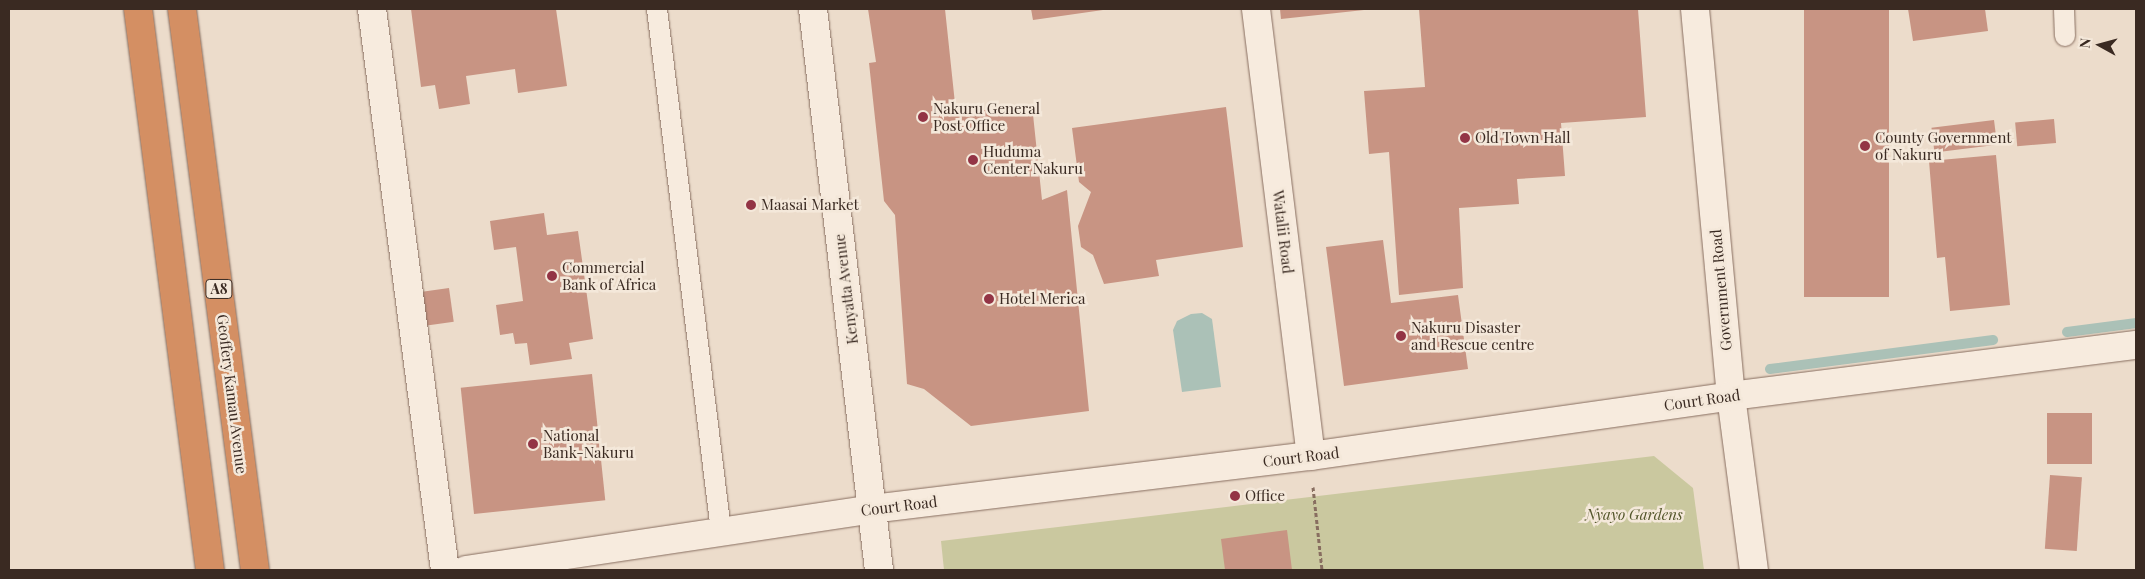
<!DOCTYPE html>
<html>
<head>
<meta charset="utf-8">
<style>
  body { margin:0 }
  #map { position:relative; width:2145px; height:579px; overflow:hidden; background:#ecdccb; font-family:"Playfair Display",serif }
  div>[style] { position:absolute }
  .green>* { inset:0; background:#cac89f }
  .water>* { inset:0; background:#abc1b7 }
  .stream>* { height:10px; margin:-5px; padding:0 5px; transform-origin:5px; border-radius:5px; background:#abc1b7 }
  .building>* { inset:0; background:#c89483; transform-origin:0 0 }
  .path>* { height:3px; margin-top:-1.5px; transform-origin:0; background:repeating-linear-gradient(90deg,#886e60 0 4px,transparent 0 6.5px) }
  .roads { filter:drop-shadow(0 0 1px #886e60) drop-shadow(0 0 1px #886e60) }
  .lane>* { height:20px; margin:-10px; padding:0 10px; transform-origin:10px; border-radius:10px; background:#f7ebde }
  .street>* { height:28px; margin:-14px; padding:0 14px; transform-origin:14px; border-radius:14px; background:#f7ebde }
  .secondary>* { height:28px; margin:-14px; padding:0 14px; transform-origin:14px; border-radius:14px; background:#f7ebde }
  .highway>* { height:28px; margin:-14px; padding:0 14px; transform-origin:14px; border-radius:14px; background:#d48f63 }
  .dots>* { width:14px; height:14px; translate:-50% -50%; box-sizing:border-box; border:2px solid #f4e8da; border-radius:50% }
  span { translate:-50% -50%; white-space:nowrap; text-align:center; line-height:1.15; -webkit-text-stroke:5px #f4e8da; paint-order:stroke }
  .shield-label span { padding:1px 4px; background:#f4e8da; border:1px solid; border-radius:4px; -webkit-text-stroke-width:0 }
  .shield-label { font-size:14px; color:#3a2a22; font-weight:700 }
  .poi-label { font-size:15px; color:#3a2a22 }
  .left { translate:0 -50%; text-align:left }
  .street-label { font-size:15px; color:#3a2a22 }
  .park-label { font-size:15px; color:#52552a; font-style:italic }
  .frame { position:absolute; inset:0; border:10px solid #3a2a22; pointer-events:none }
  .north { position:absolute; left:2075px; top:20px; width:50px; height:50px; -webkit-text-stroke:4px #f4e8da; paint-order:stroke; rotate:277deg; font-size:14px; font-weight:700; line-height:20px; text-align:center; color:#3a2a22 }
  .north::after { content:''; display:block; margin:auto; width:18px; height:22px; background:#3a2a22; clip-path:polygon(50% 0,100% 100%,50% 72%,0 100%) }
</style>
</head>
<body>
<div id="map">
  <div class="green">
    <div style="clip-path:polygon(1654px 456px,1693px 488px,1704px 570px,944px 570px,941px 541px)"></div>
  </div>
  <div class="water">
    <div style="clip-path:polygon(1202px 313px,1212px 319px,1221px 387px,1182px 392px,1173px 330px,1177px 321px,1191px 314px)"></div>
  </div>
  <div class="stream">
    <div style="left:2067px;top:332px;width:70px;rotate:-7.4deg"></div>
    <div style="left:1770px;top:369px;width:225px;rotate:-7.4deg"></div>
  </div>
  <div class="building">
    <div style="clip-path:polygon(411px 9px,556px 9px,567px 86px,518px 93px,515px 69px,466px 76px,470px 104px,439px 109px,435px 85px,421px 87px)"></div>
    <div style="clip-path:polygon(868px 9px,945px 9px,956px 113px,1032px 105px,1042px 200px,1067px 190px,1089px 411px,971px 426px,924px 389px,907px 384px,895px 215px,884px 201px,869px 63px,876px 62px)"></div>
    <div style="clip-path:polygon(1031px 9px,1103px 9px,1103px 10px,1033px 20px)"></div>
    <div style="clip-path:polygon(1280px 9px,1364px 9px,1364px 10px,1281px 19px)"></div>
    <div style="clip-path:polygon(1419px 9px,1638px 9px,1646px 117px,1561px 123px,1565px 176px,1517px 179px,1519px 204px,1459px 208px,1463px 288px,1399px 295px,1389px 152px,1369px 154px,1364px 91px,1425px 87px)"></div>
    <div style="left:1804px;top:9px;width:85px;height:288px"></div>
    <div style="clip-path:polygon(1908px 9px,1985px 9px,1988px 31px,1913px 41px)"></div>
    <div style="clip-path:polygon(1226px 107px,1243px 247px,1156px 260px,1159px 276px,1104px 284px,1093px 255px,1081px 247px,1078px 226px,1091px 192px,1079px 182px,1072px 128px)"></div>
    <div style="left:2054px;top:119px;width:24px;height:39px;rotate:85deg"></div>
    <div style="left:1994px;top:120px;width:25px;height:63px;rotate:83deg"></div>
    <div style="clip-path:polygon(1996px 155px,2010px 305px,1950px 311px,1945px 257px,1937px 258px,1929px 161px)"></div>
    <div style="clip-path:polygon(544px 213px,547px 235px,578px 231px,593px 339px,569px 343px,572px 359px,530px 365px,527px 343px,515px 344px,513px 333px,500px 335px,496px 305px,523px 301px,516px 247px,494px 250px,490px 221px)"></div>
    <div style="clip-path:polygon(1383px 240px,1391px 303px,1458px 295px,1468px 369px,1344px 386px,1326px 247px)"></div>
    <div style="left:449px;top:288px;width:34px;height:27px;rotate:82deg"></div>
    <div style="left:592px;top:374px;width:127px;height:132px;rotate:84deg"></div>
    <div style="left:2047px;top:413px;width:45px;height:51px"></div>
    <div style="left:2050px;top:475px;width:32px;height:74px;rotate:4deg"></div>
    <div style="clip-path:polygon(1287px 530px,1292px 570px,1225px 570px,1221px 539px)"></div>
  </div>
  <div class="path">
    <div style="left:1313px;top:487px;width:83px;rotate:83.8deg"></div>
  </div>
  <div class="roads">
    <div class="lane">
      <div style="left:657px;top:9px;width:526px;rotate:83.01deg"></div>
      <div style="left:2064px;top:9px;width:27px;rotate:88deg"></div>
    </div>
    <div class="street">
      <div style="left:372px;top:9px;width:566px;rotate:82.59deg"></div>
      <div style="left:1256px;top:9px;width:450px;rotate:83deg"></div>
      <div style="left:1695px;top:9px;width:389px;rotate:84.7deg"></div>
      <div style="left:1731px;top:396px;width:176px;rotate:82.5deg"></div>
      <div style="left:466px;top:570px;width:411px;rotate:-8.5deg"></div>
      <div style="left:872px;top:509px;width:442px;rotate:-6.9deg"></div>
      <div style="left:1311px;top:456px;width:424px;rotate:-8.1deg"></div>
      <div style="left:1731px;top:396px;width:408px;rotate:-7.2deg"></div>
    </div>
    <div class="secondary">
      <div style="left:813px;top:9px;width:565px;rotate:83.29deg"></div>
    </div>
    <div class="highway">
      <div style="left:138px;top:9px;width:566px;rotate:82.69deg"></div>
      <div style="left:182px;top:9px;width:566px;rotate:82.59deg"></div>
    </div>
  </div>
  <div class="dots">
    <div style="left:923px;top:117px;background:#933445"></div>
    <div style="left:1465px;top:138px;background:#933445"></div>
    <div style="left:1865px;top:146px;background:#933445"></div>
    <div style="left:973px;top:160px;background:#933445"></div>
    <div style="left:751px;top:205px;background:#933445"></div>
    <div style="left:552px;top:276px;background:#933445"></div>
    <div style="left:989px;top:299px;background:#933445"></div>
    <div style="left:1401px;top:336px;background:#933445"></div>
    <div style="left:533px;top:444px;background:#933445"></div>
    <div style="left:1235px;top:496px;background:#933445"></div>
  </div>
  <div class="shield-label">
    <span style="left:219px;top:289px">A8</span>
  </div>
  <div class="poi-label">
    <span class="left" style="left:933px;top:117px">Nakuru General<br>Post Office</span>
    <span class="left" style="left:1875px;top:146px">County Government<br>of Nakuru</span>
    <span class="left" style="left:1475px;top:138px">Old Town Hall</span>
    <span class="left" style="left:983px;top:160px">Huduma<br>Center Nakuru</span>
    <span class="left" style="left:761px;top:205px">Maasai Market</span>
    <span class="left" style="left:562px;top:276px">Commercial<br>Bank of Africa</span>
    <span class="left" style="left:999px;top:299px">Hotel Merica</span>
    <span class="left" style="left:1411px;top:336px">Nakuru Disaster<br>and Rescue centre</span>
    <span class="left" style="left:543px;top:444px">National<br>Bank-Nakuru</span>
    <span class="left" style="left:1245px;top:496px">Office</span>
  </div>
  <div class="street-label">
    <span style="left:1283px;top:232px;rotate:83deg">Watalii Road</span>
    <span style="left:846px;top:289px;rotate:-97deg">Kenyatta Avenue</span>
    <span style="left:1721px;top:290px;rotate:-95deg">Government Road</span>
    <span style="left:232px;top:394px;rotate:83deg">Geoffery Kamau Avenue</span>
    <span style="left:1702px;top:400px;rotate:-8deg">Court Road</span>
    <span style="left:1301px;top:457px;rotate:-7deg">Court Road</span>
    <span style="left:899px;top:506px;rotate:-7deg">Court Road</span>
  </div>
  <div class="park-label">
    <span style="left:1634px;top:515px">Nyayo Gardens</span>
  </div>
  <div class="frame"></div>
  <div class="north">N</div>
</div>
</body>
</html>
